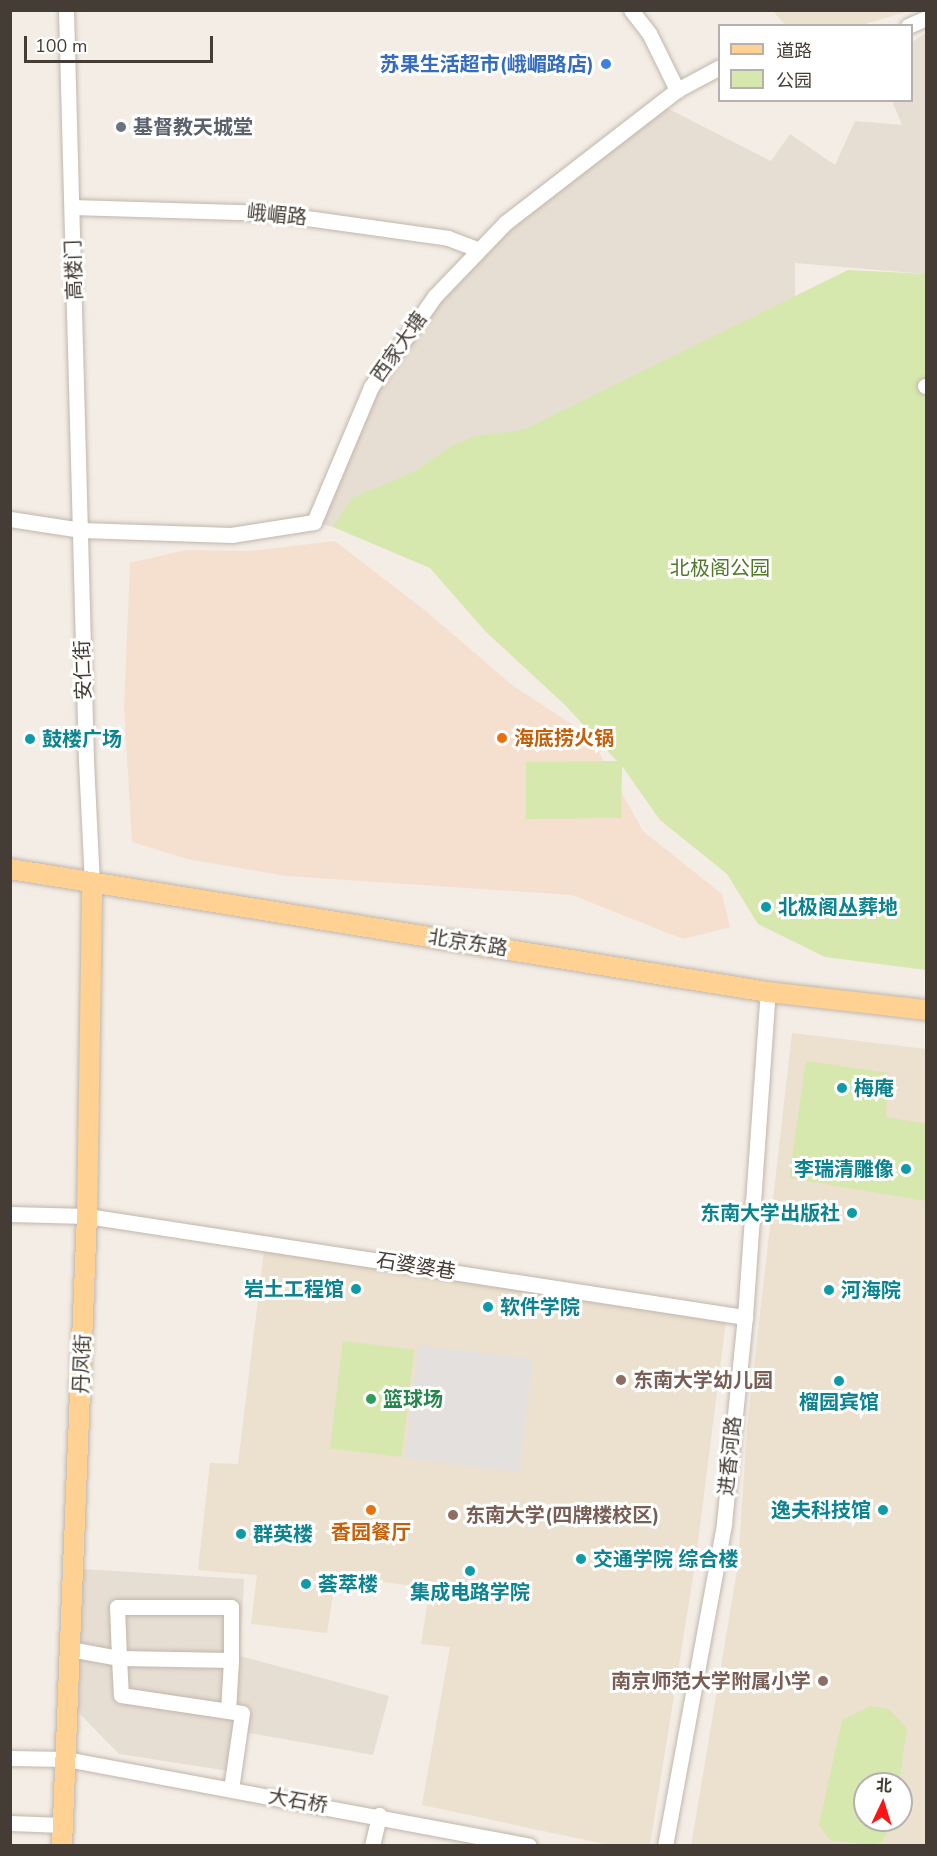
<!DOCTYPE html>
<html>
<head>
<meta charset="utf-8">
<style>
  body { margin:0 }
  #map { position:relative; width:937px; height:1856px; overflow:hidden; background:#f3ede5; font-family:"Nunito Sans","Noto Sans SC",sans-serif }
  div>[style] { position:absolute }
  .residential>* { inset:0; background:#e7ded3 }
  .commercial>* { inset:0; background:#f5e0d0 }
  .education>* { inset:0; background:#ece0cf }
  .green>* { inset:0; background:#d6e8ad; transform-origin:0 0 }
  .parking>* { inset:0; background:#e4e0de; transform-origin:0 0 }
  .roads { filter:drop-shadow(0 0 2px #c1b6ab) drop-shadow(0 0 2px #c1b6ab) }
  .minor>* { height:15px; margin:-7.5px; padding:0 7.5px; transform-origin:7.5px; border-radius:7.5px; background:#fff }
  .major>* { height:20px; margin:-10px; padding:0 10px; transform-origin:10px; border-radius:10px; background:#ffd192 }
  .dots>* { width:16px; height:16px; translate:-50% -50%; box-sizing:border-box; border:3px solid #fff; border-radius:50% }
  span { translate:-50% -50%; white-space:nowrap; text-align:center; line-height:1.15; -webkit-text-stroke:6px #fff; paint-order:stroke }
  .shop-label { font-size:20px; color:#366cbe; font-weight:700 }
  .right { translate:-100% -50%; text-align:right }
  .worship-label { font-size:20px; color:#5b616d; font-weight:700 }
  .left { translate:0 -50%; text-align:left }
  .street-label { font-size:20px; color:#453d35 }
  .park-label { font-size:20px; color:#517827 }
  .food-label { font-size:20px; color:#c56008; font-weight:700 }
  .culture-label { font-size:20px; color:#0d838f; font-weight:700 }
  .education-label { font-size:20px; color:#785e54; font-weight:700 }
  .leisure-label { font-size:20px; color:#27864d; font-weight:700 }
  .frame { position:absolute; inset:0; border:12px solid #453d35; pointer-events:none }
  .legend { position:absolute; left:718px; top:24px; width:195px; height:78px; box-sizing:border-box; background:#fff; border:2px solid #b5b1ae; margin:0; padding:8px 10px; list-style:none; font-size:18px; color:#453d35 }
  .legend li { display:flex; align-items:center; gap:12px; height:30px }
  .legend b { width:30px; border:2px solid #b5b1ae }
  .north { position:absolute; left:853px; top:1772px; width:60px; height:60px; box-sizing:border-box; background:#fff; border:2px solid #b5b1ae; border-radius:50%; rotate:4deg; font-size:16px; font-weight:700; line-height:24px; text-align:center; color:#453d35 }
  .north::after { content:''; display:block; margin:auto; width:21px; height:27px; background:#fc1513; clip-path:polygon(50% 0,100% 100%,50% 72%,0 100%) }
  .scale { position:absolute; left:24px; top:36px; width:189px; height:27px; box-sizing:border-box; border:3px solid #453d35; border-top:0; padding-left:8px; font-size:18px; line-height:21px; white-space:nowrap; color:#453d35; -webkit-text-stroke:4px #fff; paint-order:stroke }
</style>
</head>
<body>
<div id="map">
  <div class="residential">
    <div style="clip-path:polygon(926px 33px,926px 274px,795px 263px,795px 298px,333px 527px,314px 522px,371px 387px,435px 296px,505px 223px,659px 104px,771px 161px,790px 134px,835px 165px,855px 121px,902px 125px,892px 101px,912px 100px,912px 42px)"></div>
    <div style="clip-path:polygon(82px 1569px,244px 1579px,240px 1656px,389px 1696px,373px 1755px,244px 1732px,235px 1772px,119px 1754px,75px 1709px)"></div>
  </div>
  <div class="commercial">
    <div style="clip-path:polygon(335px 541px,427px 612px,512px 685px,590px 736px,643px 831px,722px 894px,730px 927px,683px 939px,572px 895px,286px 876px,187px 859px,132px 842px,124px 707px,130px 563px,185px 550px,249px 551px)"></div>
  </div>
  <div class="education">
    <div style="clip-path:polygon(773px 11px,909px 11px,858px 26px,785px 25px)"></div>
    <div style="clip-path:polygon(evenodd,792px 1033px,926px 1049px,926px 1845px,691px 1846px,738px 1565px,747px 1428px,792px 1033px,865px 1784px,901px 1784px,901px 1820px,865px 1820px,865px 1784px)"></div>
    <div style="clip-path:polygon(264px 1251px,726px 1321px,695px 1565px,650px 1845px,609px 1845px,422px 1805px,450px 1647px,421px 1644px,430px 1588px,336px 1576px,327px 1633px,251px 1624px,257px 1575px,198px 1570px,210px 1463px,238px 1464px)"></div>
  </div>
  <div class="green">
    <div style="clip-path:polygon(848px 270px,926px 274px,926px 970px,825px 957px,758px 924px,727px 874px,660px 820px,622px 766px,621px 818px,526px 819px,526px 762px,617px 761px,564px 704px,485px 631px,430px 568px,333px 527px,352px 498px,415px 471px,451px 446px,475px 436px,523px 430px)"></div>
    <div style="clip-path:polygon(806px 1061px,888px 1073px,886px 1117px,926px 1124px,926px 1201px,789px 1178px)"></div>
    <div style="left:343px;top:1341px;width:72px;height:108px;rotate:7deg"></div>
    <div style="clip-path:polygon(870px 1706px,889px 1709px,907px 1728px,899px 1784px,865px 1784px,865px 1820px,892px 1820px,891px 1826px,882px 1842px,871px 1845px,830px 1840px,819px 1825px,842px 1720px)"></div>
  </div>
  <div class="parking">
    <div style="left:419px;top:1345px;width:115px;height:114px;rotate:7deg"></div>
  </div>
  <div class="roads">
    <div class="minor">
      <div style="left:66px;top:10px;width:751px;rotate:88.47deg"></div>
      <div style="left:86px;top:761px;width:121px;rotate:87.2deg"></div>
      <div style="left:631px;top:10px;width:29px;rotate:52deg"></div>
      <div style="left:649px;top:33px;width:64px;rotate:63.8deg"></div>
      <div style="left:908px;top:26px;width:20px;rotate:-24deg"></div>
      <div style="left:72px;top:207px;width:199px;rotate:1.7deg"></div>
      <div style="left:271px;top:213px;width:179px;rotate:8deg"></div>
      <div style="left:448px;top:238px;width:33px;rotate:21deg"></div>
      <div style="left:925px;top:386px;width:1px"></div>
      <div style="left:10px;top:519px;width:72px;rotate:8.8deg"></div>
      <div style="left:81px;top:530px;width:150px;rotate:1.9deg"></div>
      <div style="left:231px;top:535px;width:84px;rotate:-8.9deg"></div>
      <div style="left:314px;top:522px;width:147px;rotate:-67.1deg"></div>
      <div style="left:371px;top:387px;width:111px;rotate:-54.9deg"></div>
      <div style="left:435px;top:296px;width:101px;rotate:-46.2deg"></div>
      <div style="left:505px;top:223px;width:217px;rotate:-37.7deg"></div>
      <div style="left:677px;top:90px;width:49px;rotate:-28.1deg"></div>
      <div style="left:10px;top:1214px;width:77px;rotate:1.5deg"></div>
      <div style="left:87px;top:1216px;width:666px;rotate:8.73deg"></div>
      <div style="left:70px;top:1649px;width:50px;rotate:10.4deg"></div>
      <div style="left:119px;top:1658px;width:37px;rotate:87deg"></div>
      <div style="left:121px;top:1695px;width:122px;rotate:8.5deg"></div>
      <div style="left:242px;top:1713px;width:77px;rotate:98.2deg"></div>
      <div style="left:228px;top:1711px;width:51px;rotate:-86.6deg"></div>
      <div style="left:231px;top:1660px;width:112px;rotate:-179deg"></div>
      <div style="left:119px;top:1658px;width:51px;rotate:-92.2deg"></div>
      <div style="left:117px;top:1607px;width:114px"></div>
      <div style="left:231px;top:1607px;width:53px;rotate:90deg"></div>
      <div style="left:10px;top:1758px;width:56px;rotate:1deg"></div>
      <div style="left:66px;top:1759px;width:471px;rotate:10.6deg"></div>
      <div style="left:10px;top:1823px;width:53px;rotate:2.2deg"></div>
      <div style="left:372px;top:1846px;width:32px;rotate:-77deg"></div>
      <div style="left:665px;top:1846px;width:328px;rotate:-79.6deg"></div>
      <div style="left:724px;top:1523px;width:207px;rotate:-84.2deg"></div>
      <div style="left:745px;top:1317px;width:326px;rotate:-86deg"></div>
    </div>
    <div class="major">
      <div style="left:10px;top:869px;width:768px;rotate:9.22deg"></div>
      <div style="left:768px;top:992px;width:159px;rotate:6.5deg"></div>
      <div style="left:62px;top:1846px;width:630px;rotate:-87.73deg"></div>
      <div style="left:87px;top:1216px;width:334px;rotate:-89.1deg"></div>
    </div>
  </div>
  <div class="dots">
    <div style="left:606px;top:64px;background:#3f7fe0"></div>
    <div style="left:121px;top:127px;background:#6b7280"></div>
    <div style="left:502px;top:738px;background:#e8710a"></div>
    <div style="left:30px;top:739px;background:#0f9aa8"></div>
    <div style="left:766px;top:907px;background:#0f9aa8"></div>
    <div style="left:842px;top:1088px;background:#0f9aa8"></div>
    <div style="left:906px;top:1169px;background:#0f9aa8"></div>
    <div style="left:852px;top:1213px;background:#0f9aa8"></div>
    <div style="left:356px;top:1289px;background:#0f9aa8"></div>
    <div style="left:829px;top:1290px;background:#0f9aa8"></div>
    <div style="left:488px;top:1307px;background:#0f9aa8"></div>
    <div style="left:621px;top:1380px;background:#8d6e63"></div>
    <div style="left:839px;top:1381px;background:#0f9aa8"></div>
    <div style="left:371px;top:1399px;background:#2e9e5b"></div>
    <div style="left:371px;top:1510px;background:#e8710a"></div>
    <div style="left:883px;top:1510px;background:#0f9aa8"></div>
    <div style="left:453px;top:1515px;background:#8d6e63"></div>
    <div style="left:241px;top:1534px;background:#0f9aa8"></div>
    <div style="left:581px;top:1559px;background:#0f9aa8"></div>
    <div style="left:470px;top:1571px;background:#0f9aa8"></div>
    <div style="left:306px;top:1584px;background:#0f9aa8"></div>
    <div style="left:823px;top:1681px;background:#8d6e63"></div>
  </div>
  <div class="shop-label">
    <span class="right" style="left:594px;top:64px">苏果生活超市(峨嵋路店)</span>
  </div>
  <div class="worship-label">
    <span class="left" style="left:133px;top:127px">基督教天城堂</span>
  </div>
  <div class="street-label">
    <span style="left:277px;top:215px;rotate:6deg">峨嵋路</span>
    <span style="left:74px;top:270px;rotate:-92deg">高楼门</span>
    <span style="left:399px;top:347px;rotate:-55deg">西家大塘</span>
    <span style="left:83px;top:670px;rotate:-92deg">安仁街</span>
    <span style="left:468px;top:943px;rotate:9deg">北京东路</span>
    <span style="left:416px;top:1266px;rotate:9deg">石婆婆巷</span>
    <span style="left:82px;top:1364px;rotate:-88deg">丹凤街</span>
    <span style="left:730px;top:1456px;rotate:-84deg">进香河路</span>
    <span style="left:298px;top:1801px;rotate:10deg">大石桥</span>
  </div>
  <div class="park-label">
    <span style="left:720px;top:568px">北极阁公园</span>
  </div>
  <div class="food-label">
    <span class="left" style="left:514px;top:738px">海底捞火锅</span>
    <span style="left:371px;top:1532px">香园餐厅</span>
  </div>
  <div class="culture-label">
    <span class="left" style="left:42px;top:739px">鼓楼广场</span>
    <span class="left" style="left:778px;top:907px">北极阁丛葬地</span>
    <span class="left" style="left:854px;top:1088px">梅庵</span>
    <span class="right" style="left:894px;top:1169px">李瑞清雕像</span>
    <span class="right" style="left:840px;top:1213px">东南大学出版社</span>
    <span class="right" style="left:344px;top:1289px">岩土工程馆</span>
    <span class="left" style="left:841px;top:1290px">河海院</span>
    <span class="left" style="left:500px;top:1307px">软件学院</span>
    <span style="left:839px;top:1402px">榴园宾馆</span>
    <span class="right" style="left:871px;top:1510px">逸夫科技馆</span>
    <span class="left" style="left:253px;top:1534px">群英楼</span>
    <span class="left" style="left:593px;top:1559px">交通学院 综合楼</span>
    <span class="left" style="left:318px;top:1584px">荟萃楼</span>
    <span style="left:470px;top:1592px">集成电路学院</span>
  </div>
  <div class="education-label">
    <span class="left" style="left:633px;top:1380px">东南大学幼儿园</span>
    <span class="left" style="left:465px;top:1515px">东南大学(四牌楼校区)</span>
    <span class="right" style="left:811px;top:1681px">南京师范大学附属小学</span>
  </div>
  <div class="leisure-label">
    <span class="left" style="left:383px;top:1399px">篮球场</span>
  </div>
  <div class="frame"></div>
  <ul class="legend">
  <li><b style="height:8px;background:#ffd192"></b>道路</li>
  <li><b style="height:16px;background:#d6e8ad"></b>公园</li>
  </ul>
  <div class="north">北</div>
  <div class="scale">100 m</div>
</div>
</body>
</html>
